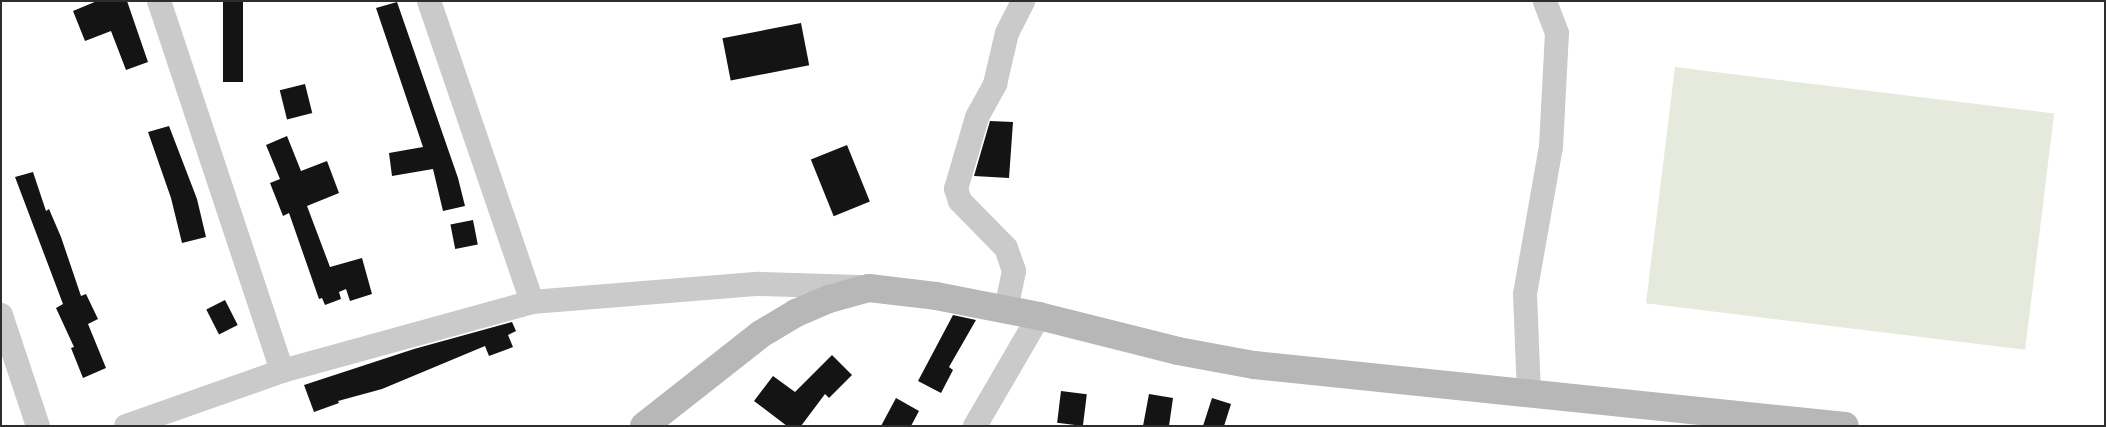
<!DOCTYPE html>
<html>
<head>
<meta charset="utf-8">
<style>
  body { margin:0 }
  #map { position:relative; width:2106px; height:427px; overflow:hidden; background:#fff; font-family:"Work Sans",sans-serif }
  div>[style] { position:absolute }
  .green>* { inset:0; background:#e6eadc; transform-origin:0 0 }
  .building>* { inset:0; background:#141414; transform-origin:0 0 }
  .street>* { height:24px; margin:-12px; padding:0 12px; transform-origin:12px; border-radius:12px; background:#cacaca }
  .secondary>* { height:28px; margin:-14px; padding:0 14px; transform-origin:14px; border-radius:14px; background:#b7b7b7 }
  span { translate:-50% -50%; white-space:nowrap; text-align:center; line-height:1.15; -webkit-text-stroke:5px #fff; paint-order:stroke }
  .frame { position:absolute; inset:0; border:2px solid #2d2d2d; pointer-events:none }
</style>
</head>
<body>
<div id="map">
  <div class="green">
    <div style="left:1675px;top:67px;width:382px;height:238px;rotate:7deg"></div>
  </div>
  <div class="building">
    <div style="clip-path:polygon(97px 1px,127px 1px,148px 62px,126px 70px,111px 31px,85px 41px,73px 11px)"></div>
    <div style="left:223px;top:1px;width:20px;height:81px"></div>
    <div style="clip-path:polygon(397px 2px,458px 178px,465px 206px,443px 211px,433px 169px,392px 176px,389px 153px,423px 147px,376px 8px)"></div>
    <div style="left:801px;top:23px;width:43px;height:80px;rotate:79deg"></div>
    <div style="left:305px;top:84px;width:30px;height:26px;rotate:76deg"></div>
    <div style="clip-path:polygon(990px 121px,1013px 122px,1009px 178px,974px 176px)"></div>
    <div style="clip-path:polygon(169px 126px,197px 199px,206px 237px,182px 243px,171px 198px,148px 132px)"></div>
    <div style="clip-path:polygon(287px 136px,301px 171px,327px 161px,339px 193px,307px 206px,330px 267px,362px 258px,372px 294px,350px 301px,346px 289px,339px 292px,341px 299px,325px 305px,322px 298px,319px 299px,289px 213px,283px 216px,270px 183px,280px 179px,266px 145px)"></div>
    <div style="left:847px;top:145px;width:61px;height:39px;rotate:68deg"></div>
    <div style="clip-path:polygon(33px 172px,46px 211px,49px 209px,61px 237px,81px 296px,86px 294px,98px 319px,88px 324px,106px 368px,83px 378px,71px 348px,74px 347px,56px 308px,63px 304px,15px 177px)"></div>
    <div style="left:473px;top:220px;width:25px;height:23px;rotate:79deg"></div>
    <div style="left:225px;top:300px;width:28px;height:21px;rotate:63deg"></div>
    <div style="clip-path:polygon(953px 315px,976px 320px,949px 367px,953px 370px,941px 393px,918px 381px)"></div>
    <div style="clip-path:polygon(512px 322px,516px 331px,508px 335px,513px 347px,489px 356px,485px 346px,382px 389px,338px 401px,339px 403px,314px 412px,304px 385px,414px 349px)"></div>
    <div style="clip-path:polygon(832px 355px,852px 375px,829px 398px,825px 394px,801px 426px,787px 426px,754px 401px,773px 376px,795px 392px)"></div>
    <div style="left:1061px;top:391px;width:26px;height:32px;rotate:7deg"></div>
    <div style="clip-path:polygon(1149px 394px,1173px 398px,1169px 426px,1143px 426px)"></div>
    <div style="clip-path:polygon(896px 398px,919px 411px,911px 426px,881px 426px)"></div>
    <div style="clip-path:polygon(1212px 398px,1231px 404px,1224px 426px,1203px 426px)"></div>
  </div>
  <div class="street">
    <div style="left:159px;top:1px;width:390px;rotate:71.6deg"></div>
    <div style="left:429px;top:1px;width:318px;rotate:71.1deg"></div>
    <div style="left:1006px;top:309px;width:39px;rotate:-78deg"></div>
    <div style="left:1014px;top:271px;width:24px;rotate:-109deg"></div>
    <div style="left:1006px;top:248px;width:66px;rotate:-134.4deg"></div>
    <div style="left:960px;top:201px;width:13px;rotate:-108deg"></div>
    <div style="left:956px;top:189px;width:75px;rotate:-73.7deg"></div>
    <div style="left:977px;top:117px;width:38px;rotate:-61deg"></div>
    <div style="left:995px;top:84px;width:52px;rotate:-76.8deg"></div>
    <div style="left:1007px;top:33px;width:36px;rotate:-63deg"></div>
    <div style="left:1px;top:315px;width:117px;rotate:71.6deg"></div>
    <div style="left:1529px;top:394px;width:100px;rotate:-92.3deg"></div>
    <div style="left:1525px;top:294px;width:149px;rotate:-80deg"></div>
    <div style="left:1551px;top:147px;width:114px;rotate:-87deg"></div>
    <div style="left:1557px;top:33px;width:34px;rotate:-111deg"></div>
    <div style="left:126px;top:426px;width:165px;rotate:-19.4deg"></div>
    <div style="left:282px;top:371px;width:259px;rotate:-15.4deg"></div>
    <div style="left:532px;top:302px;width:227px;rotate:-4.6deg"></div>
    <div style="left:758px;top:284px;width:101px;rotate:1.7deg"></div>
    <div style="left:975px;top:426px;width:127px;rotate:-59.8deg"></div>
  </div>
  <div class="secondary">
    <div style="left:644px;top:426px;width:149px;rotate:-38.2deg"></div>
    <div style="left:761px;top:334px;width:41px;rotate:-31deg"></div>
    <div style="left:796px;top:313px;width:36px;rotate:-23deg"></div>
    <div style="left:829px;top:299px;width:41px;rotate:-15.4deg"></div>
    <div style="left:869px;top:288px;width:67px;rotate:6.8deg"></div>
    <div style="left:936px;top:296px;width:105px;rotate:11deg"></div>
    <div style="left:1039px;top:316px;width:143px;rotate:14.1deg"></div>
    <div style="left:1178px;top:351px;width:77px;rotate:10.4deg"></div>
    <div style="left:1254px;top:365px;width:594px;rotate:5.89deg"></div>
  </div>
  <div class="frame"></div>
</div>
</body>
</html>
